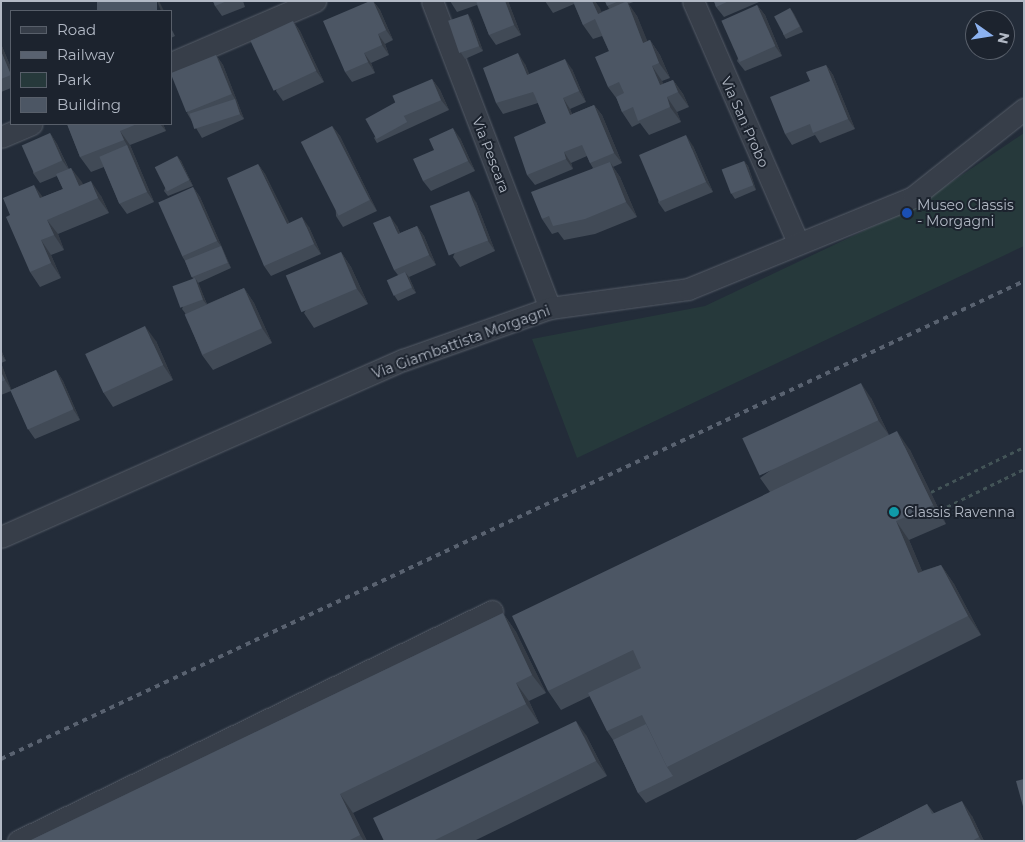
<!DOCTYPE html>
<html>
<head>
<meta charset="utf-8">
<style>
  body { margin:0 }
  #map { position:relative; width:1025px; height:842px; overflow:hidden; background:#232c39; font-family:Montserrat,sans-serif }
  div>[style] { position:absolute }
  .green>* { inset:0; background:#26393b }
  .path>* { height:3px; margin-top:-1.5px; transform-origin:0; background:repeating-linear-gradient(90deg,#435457 0 4px,transparent 0 8px) }
  .roads { filter:drop-shadow(0 0 1px #555c67) drop-shadow(0 0 1px #555c67) }
  .street>* { height:21px; margin:-10.5px; padding:0 10.5px; transform-origin:10.5px; border-radius:10.5px; background:#373e49 }
  .rail>* { height:4px; margin-top:-2px; transform-origin:0; background:repeating-linear-gradient(90deg,#596270 0 5px,transparent 0 10px) }
  .wall>* { inset:0; background:#414a56 }
  .shaded-wall>* { inset:0; background:#353c46 }
  .building>* { inset:0; background:#4c5664; transform-origin:0 0 }
  .dots>* { width:14px; height:14px; translate:-50% -50%; box-sizing:border-box; border:2px solid #1c232e; border-radius:50% }
  span { translate:-50% -50%; white-space:nowrap; text-align:center; line-height:1.15; -webkit-text-stroke:4px #1c232e; paint-order:stroke }
  .street-label { font-size:14px; color:#b2b9c5 }
  .poi-label { font-size:14px; color:#b2b9c5 }
  .left { translate:0 -50%; text-align:left }
  .frame { position:absolute; inset:0; border:2px solid #b2b9c5; pointer-events:none }
  .legend { position:absolute; left:10px; top:10px; width:162px; height:115px; box-sizing:border-box; background:#1c232e; border:1px solid #585f6a; margin:0; padding:6px 9px; list-style:none; font-size:15px; color:#b2b9c5 }
  .legend li { display:flex; align-items:center; gap:10px; height:25px }
  .legend b { width:25px; border:1px solid #585f6a }
  .north { position:absolute; left:965px; top:10px; width:50px; height:50px; box-sizing:border-box; background:#1c232e; border:1px solid #585f6a; border-radius:50%; rotate:103deg; font-size:14px; font-weight:700; line-height:20px; text-align:center; color:#b2b9c5 }
  .north::after { content:''; display:block; margin:auto; width:18px; height:22px; background:#8cb2f0; clip-path:polygon(50% 0,100% 100%,50% 72%,0 100%) }
</style>
</head>
<body>
<div id="map">
  <div class="green">
    <div style="clip-path:polygon(1024px 133px,1024px 246px,577px 458px,532px 339px,705px 306px,916px 206px)"></div>
  </div>
  <div class="path">
    <div style="left:931px;top:492px;width:103px;rotate:-25.8deg"></div>
    <div style="left:940px;top:510px;width:93px;rotate:-26deg"></div>
  </div>
  <div class="roads">
    <div class="street">
      <div style="left:432px;top:1px;width:329px;rotate:69deg"></div>
      <div style="left:693px;top:1px;width:263px;rotate:66.5deg"></div>
      <div style="left:171px;top:63px;width:157px;rotate:-23.3deg"></div>
      <div style="left:1px;top:137px;width:33px;rotate:-23deg"></div>
      <div style="left:1px;top:537px;width:439px;rotate:-23.8deg"></div>
      <div style="left:403px;top:360px;width:156px;rotate:-19.5deg"></div>
      <div style="left:550px;top:308px;width:139px;rotate:-7.8deg"></div>
      <div style="left:688px;top:289px;width:243px;rotate:-22.2deg"></div>
      <div style="left:913px;top:197px;width:142px;rotate:-38.4deg"></div>
      <div style="left:18px;top:841px;width:527px;rotate:-25.88deg"></div>
    </div>
  </div>
  <div class="rail">
    <div style="left:1px;top:759px;width:1129px;rotate:-25.04deg"></div>
  </div>
  <div class="wall">
    <div style="clip-path:polygon(213px 1px,243px 1px,245px 7px,222px 16px,215px 6px)"></div>
    <div style="clip-path:polygon(373px 1px,380px 10px,393px 40px,385px 44px,389px 55px,371px 63px,375px 73px,352px 82px,345px 72px)"></div>
    <div style="clip-path:polygon(450px 1px,508px 1px,521px 35px,496px 45px,489px 35px,477px 5px,457px 12px)"></div>
    <div style="clip-path:polygon(545px 1px,595px 1px,601px 12px,609px 9px,605px 1px,636px 1px,628px 4px,637px 16px,647px 41px,650px 40px,660px 55px,670px 78px,662px 81px,663px 84px,673px 80px,683px 94px,689px 107px,677px 112px,681px 122px,649px 135px,640px 123px,632px 127px,622px 112px,617px 99px,608px 87px,609px 51px,602px 36px,593px 39px,583px 25px,574px 4px,553px 13px)"></div>
    <div style="clip-path:polygon(714px 1px,758px 1px,759px 2px,724px 17px,716px 7px)"></div>
    <div style="clip-path:polygon(757px 5px,765px 15px,782px 56px,745px 71px,737px 61px)"></div>
    <div style="clip-path:polygon(790px 8px,794px 14px,803px 32px,786px 39px,783px 34px)"></div>
    <div style="clip-path:polygon(471px 19px,483px 51px,465px 59px,461px 53px)"></div>
    <div style="clip-path:polygon(293px 21px,300px 31px,324px 82px,283px 101px,276px 91px)"></div>
    <div style="clip-path:polygon(171px 28px,175px 36px,171px 38px)"></div>
    <div style="clip-path:polygon(1px 44px,11px 68px,11px 88px,1px 92px)"></div>
    <div style="clip-path:polygon(216px 55px,223px 65px,244px 119px,202px 138px,187px 113px)"></div>
    <div style="clip-path:polygon(525px 64px,529px 74px,572px 69px,586px 102px,570px 109px,572px 114px,594px 105px,602px 115px,622px 163px,613px 167px,620px 177px,637px 217px,595px 234px,564px 240px,558px 232px,552px 234px,542px 219px,593px 168px,590px 163px,587px 156px,571px 163px,573px 169px,535px 185px,527px 175px,546px 123px,538px 103px,503px 114px,496px 103px)"></div>
    <div style="clip-path:polygon(826px 65px,833px 75px,855px 129px,820px 143px,815px 135px,792px 145px,785px 134px,810px 81px)"></div>
    <div style="clip-path:polygon(432px 79px,440px 90px,449px 110px,377px 143px,374px 138px,396px 102px)"></div>
    <div style="clip-path:polygon(67px 124px,163px 124px,166px 131px,130px 145px,154px 202px,127px 214px,119px 203px,104px 167px,91px 172px,80px 157px)"></div>
    <div style="clip-path:polygon(332px 126px,340px 136px,377px 211px,343px 227px,336px 216px)"></div>
    <div style="clip-path:polygon(50px 133px,57px 144px,69px 169px,71px 168px,82px 184px,101px 196px,109px 213px,58px 234px,64px 250px,51px 255px,61px 278px,40px 287px,30px 272px,43px 197px,63px 189px,57px 176px,40px 183px,33px 173px)"></div>
    <div style="clip-path:polygon(460px 138px,475px 171px,431px 191px,423px 181px)"></div>
    <div style="clip-path:polygon(693px 146px,713px 192px,665px 212px,658px 202px)"></div>
    <div style="clip-path:polygon(177px 156px,181px 161px,193px 186px,168px 196px,164px 191px)"></div>
    <div style="clip-path:polygon(744px 161px,748px 166px,756px 190px,735px 199px,731px 193px)"></div>
    <div style="clip-path:polygon(258px 164px,265px 174px,289px 223px,309px 227px,321px 254px,271px 276px,264px 266px)"></div>
    <div style="clip-path:polygon(193px 187px,200px 197px,231px 268px,198px 283px,207px 304px,244px 288px,254px 303px,272px 343px,213px 370px,202px 355px,185px 313px,182px 309px,193px 279px,185px 261px,182px 256px)"></div>
    <div style="clip-path:polygon(476px 202px,495px 251px,460px 267px,453px 257px)"></div>
    <div style="clip-path:polygon(397px 226px,400px 233px,417px 226px,424px 236px,436px 265px,409px 277px,416px 293px,398px 301px,394px 295px,398px 275px,394px 270px)"></div>
    <div style="clip-path:polygon(341px 252px,351px 267px,368px 304px,314px 328px,304px 313px)"></div>
    <div style="clip-path:polygon(156px 341px,173px 380px,113px 407px,103px 392px)"></div>
    <div style="clip-path:polygon(1px 350px,6px 361px,1px 363px)"></div>
    <div style="clip-path:polygon(1px 363px,11px 390px,56px 370px,63px 381px,80px 420px,35px 439px,28px 429px,11px 391px,1px 395px)"></div>
    <div style="clip-path:polygon(871px 398px,889px 435px,910px 450px,946px 524px,909px 540px,922px 571px,941px 565px,954px 584px,981px 635px,646px 803px,638px 793px,613px 740px,607px 731px,590px 696px,561px 710px,548px 691px,770px 492px,760px 478px)"></div>
    <div style="clip-path:polygon(503px 613px,516px 632px,546px 693px,529px 701px,539px 723px,353px 813px,367px 841px,29px 841px)"></div>
    <div style="clip-path:polygon(586px 735px,607px 776px,474px 841px,384px 841px)"></div>
    <div style="clip-path:polygon(927px 804px,934px 813px,972px 816px,984px 841px,854px 841px)"></div>
  </div>
  <div class="shaded-wall">
    <div style="clip-path:polygon(157px 1px,159px 1px,164px 11px,161px 11px)"></div>
    <div style="clip-path:polygon(373px 1px,380px 10px,393px 40px,386px 30px)"></div>
    <div style="clip-path:polygon(505px 1px,508px 1px,521px 35px,514px 25px)"></div>
    <div style="clip-path:polygon(592px 1px,595px 1px,600px 8px,608px 28px,598px 14px)"></div>
    <div style="clip-path:polygon(627px 1px,637px 16px,654px 57px,643px 43px)"></div>
    <div style="clip-path:polygon(757px 5px,765px 15px,782px 56px,775px 46px)"></div>
    <div style="clip-path:polygon(790px 8px,794px 14px,803px 32px,800px 27px)"></div>
    <div style="clip-path:polygon(468px 14px,471px 19px,483px 51px,479px 46px)"></div>
    <div style="clip-path:polygon(293px 21px,300px 31px,324px 82px,316px 71px)"></div>
    <div style="clip-path:polygon(378px 34px,385px 44px,389px 55px,382px 45px)"></div>
    <div style="clip-path:polygon(650px 40px,660px 55px,670px 78px,659px 63px)"></div>
    <div style="clip-path:polygon(1px 44px,11px 68px,11px 75px,1px 51px)"></div>
    <div style="clip-path:polygon(364px 53px,371px 63px,375px 73px,368px 62px)"></div>
    <div style="clip-path:polygon(518px 53px,525px 64px,534px 85px,527px 75px)"></div>
    <div style="clip-path:polygon(216px 55px,223px 65px,244px 119px,240px 114px,235px 99px,232px 94px)"></div>
    <div style="clip-path:polygon(565px 59px,572px 69px,586px 102px,579px 91px)"></div>
    <div style="clip-path:polygon(826px 65px,833px 75px,855px 129px,848px 119px)"></div>
    <div style="clip-path:polygon(652px 66px,662px 81px,669px 96px,660px 85px)"></div>
    <div style="clip-path:polygon(432px 79px,440px 90px,449px 110px,441px 100px)"></div>
    <div style="clip-path:polygon(673px 80px,683px 94px,689px 107px,678px 92px)"></div>
    <div style="clip-path:polygon(667px 97px,677px 112px,681px 122px,670px 107px)"></div>
    <div style="clip-path:polygon(563px 98px,570px 109px,577px 126px,570px 115px)"></div>
    <div style="clip-path:polygon(594px 105px,602px 115px,622px 163px,614px 153px)"></div>
    <div style="clip-path:polygon(160px 124px,163px 124px,166px 131px)"></div>
    <div style="clip-path:polygon(332px 126px,340px 136px,377px 211px,370px 200px)"></div>
    <div style="clip-path:polygon(453px 128px,460px 138px,475px 171px,468px 161px)"></div>
    <div style="clip-path:polygon(120px 131px,130px 145px,154px 202px,147px 192px,127px 145px,124px 140px)"></div>
    <div style="clip-path:polygon(50px 133px,57px 144px,69px 170px,62px 160px)"></div>
    <div style="clip-path:polygon(686px 135px,693px 146px,713px 192px,706px 182px)"></div>
    <div style="clip-path:polygon(564px 152px,571px 163px,573px 169px,566px 159px)"></div>
    <div style="clip-path:polygon(177px 156px,181px 161px,193px 186px,189px 180px)"></div>
    <div style="clip-path:polygon(744px 161px,748px 166px,756px 190px,753px 185px)"></div>
    <div style="clip-path:polygon(610px 162px,620px 177px,637px 217px,626px 202px)"></div>
    <div style="clip-path:polygon(258px 164px,265px 174px,295px 234px,287px 224px)"></div>
    <div style="clip-path:polygon(71px 168px,82px 182px,90px 200px,79px 186px)"></div>
    <div style="clip-path:polygon(91px 181px,101px 196px,109px 213px,98px 198px)"></div>
    <div style="clip-path:polygon(34px 185px,45px 200px,40px 198px)"></div>
    <div style="clip-path:polygon(193px 187px,200px 197px,231px 268px,228px 263px,221px 246px,217px 241px)"></div>
    <div style="clip-path:polygon(469px 191px,476px 202px,495px 251px,488px 241px)"></div>
    <div style="clip-path:polygon(390px 216px,397px 226px,405px 245px,398px 234px)"></div>
    <div style="clip-path:polygon(302px 217px,309px 227px,321px 254px,314px 244px)"></div>
    <div style="clip-path:polygon(47px 220px,58px 234px,64px 250px,54px 235px)"></div>
    <div style="clip-path:polygon(417px 226px,424px 236px,436px 265px,429px 255px)"></div>
    <div style="clip-path:polygon(41px 240px,51px 255px,61px 278px,51px 263px)"></div>
    <div style="clip-path:polygon(341px 252px,351px 267px,368px 304px,357px 289px)"></div>
    <div style="clip-path:polygon(405px 272px,409px 277px,416px 293px,412px 288px)"></div>
    <div style="clip-path:polygon(195px 278px,199px 284px,207px 305px,203px 300px)"></div>
    <div style="clip-path:polygon(244px 288px,254px 303px,272px 343px,262px 328px)"></div>
    <div style="clip-path:polygon(145px 326px,156px 341px,173px 380px,163px 365px)"></div>
    <div style="clip-path:polygon(1px 350px,6px 361px,1px 354px)"></div>
    <div style="clip-path:polygon(1px 363px,12px 391px,5px 380px,1px 372px)"></div>
    <div style="clip-path:polygon(56px 370px,63px 381px,80px 420px,73px 409px)"></div>
    <div style="clip-path:polygon(861px 383px,871px 398px,889px 435px,878px 420px)"></div>
    <div style="clip-path:polygon(897px 431px,910px 450px,946px 524px,933px 505px)"></div>
    <div style="clip-path:polygon(896px 521px,909px 540px,931px 592px,918px 573px)"></div>
    <div style="clip-path:polygon(941px 565px,954px 584px,981px 635px,968px 616px)"></div>
    <div style="clip-path:polygon(503px 613px,516px 632px,546px 693px,532px 675px)"></div>
    <div style="clip-path:polygon(516px 683px,529px 701px,539px 723px,526px 704px)"></div>
    <div style="clip-path:polygon(576px 721px,586px 735px,607px 776px,596px 761px)"></div>
    <div style="clip-path:polygon(340px 794px,353px 813px,367px 841px,364px 841px,360px 835px)"></div>
    <div style="clip-path:polygon(962px 801px,972px 816px,984px 841px,982px 841px,979px 837px)"></div>
  </div>
  <div class="building">
    <div style="left:97px;top:1px;width:60px;height:11px"></div>
    <div style="clip-path:polygon(213px 1px,227px 1px,215px 6px)"></div>
    <div style="clip-path:polygon(370px 1px,373px 1px,386px 30px,378px 34px,382px 45px,364px 53px,368px 62px,345px 72px,323px 21px)"></div>
    <div style="clip-path:polygon(476px 1px,505px 1px,514px 25px,489px 35px)"></div>
    <div style="clip-path:polygon(573px 1px,592px 1px,598px 14px,627px 1px,643px 43px,650px 40px,659px 63px,652px 66px,660px 85px,673px 80px,678px 92px,667px 97px,670px 107px,638px 121px,633px 107px,622px 112px,616px 97px,624px 93px,619px 82px,608px 87px,595px 57px,609px 51px,595px 19px,583px 25px)"></div>
    <div style="clip-path:polygon(605px 1px,619px 1px,607px 6px)"></div>
    <div style="clip-path:polygon(714px 1px,729px 1px,716px 7px)"></div>
    <div style="left:757px;top:5px;width:45px;height:39px;rotate:66deg"></div>
    <div style="left:790px;top:8px;width:21px;height:18px;rotate:62deg"></div>
    <div style="left:468px;top:14px;width:34px;height:21px;rotate:71deg"></div>
    <div style="left:293px;top:21px;width:55px;height:47px;rotate:65deg"></div>
    <div style="clip-path:polygon(1px 51px,11px 75px,1px 79px)"></div>
    <div style="clip-path:polygon(518px 53px,527px 75px,565px 59px,579px 91px,563px 98px,570px 115px,594px 105px,614px 153px,590px 163px,582px 145px,564px 152px,566px 159px,527px 175px,514px 137px,546px 123px,535px 96px,533px 92px,496px 103px,483px 68px)"></div>
    <div style="left:216px;top:55px;width:42px;height:49px;rotate:68deg"></div>
    <div style="clip-path:polygon(826px 65px,848px 119px,813px 133px,810px 124px,785px 134px,770px 97px,810px 81px,806px 72px)"></div>
    <div style="left:432px;top:79px;width:23px;height:43px;rotate:67deg"></div>
    <div style="left:235px;top:99px;width:16px;height:48px;rotate:72deg"></div>
    <div style="left:396px;top:102px;width:23px;height:35px;rotate:61deg"></div>
    <div style="clip-path:polygon(67px 124px,137px 124px,120px 131px,124px 140px,80px 157px)"></div>
    <div style="left:332px;top:126px;width:83px;height:35px;rotate:63deg"></div>
    <div style="clip-path:polygon(453px 128px,468px 161px,423px 181px,413px 159px,434px 150px,429px 139px)"></div>
    <div style="left:50px;top:133px;width:30px;height:31px;rotate:66deg"></div>
    <div style="left:686px;top:135px;width:51px;height:51px;rotate:67deg"></div>
    <div style="left:127px;top:145px;width:51px;height:30px;rotate:67deg"></div>
    <div style="left:177px;top:156px;width:27px;height:25px;rotate:63deg"></div>
    <div style="left:744px;top:161px;width:26px;height:24px;rotate:69deg"></div>
    <div style="clip-path:polygon(610px 162px,626px 202px,585px 219px,553px 226px,549px 216px,542px 219px,531px 192px)"></div>
    <div style="clip-path:polygon(258px 164px,287px 224px,302px 217px,314px 244px,264px 266px,227px 178px)"></div>
    <div style="clip-path:polygon(71px 168px,79px 186px,91px 181px,98px 198px,47px 220px,54px 235px,41px 240px,51px 263px,30px 272px,6px 217px,10px 215px,3px 198px,34px 185px,40px 198px,63px 189px,56px 174px)"></div>
    <div style="left:193px;top:187px;width:59px;height:38px;rotate:66deg"></div>
    <div style="left:469px;top:191px;width:53px;height:42px;rotate:69deg"></div>
    <div style="clip-path:polygon(390px 216px,398px 234px,417px 226px,429px 255px,394px 270px,373px 223px)"></div>
    <div style="left:221px;top:246px;width:18px;height:39px;rotate:68deg"></div>
    <div style="left:341px;top:252px;width:40px;height:60px;rotate:67deg"></div>
    <div style="left:405px;top:272px;width:17px;height:20px;rotate:66deg"></div>
    <div style="left:195px;top:278px;width:23px;height:24px;rotate:70deg"></div>
    <div style="left:244px;top:288px;width:44px;height:65px;rotate:66deg"></div>
    <div style="left:145px;top:326px;width:43px;height:66px;rotate:65deg"></div>
    <div style="left:56px;top:370px;width:43px;height:50px;rotate:66deg"></div>
    <div style="clip-path:polygon(1px 372px,5px 380px,1px 382px)"></div>
    <div style="left:861px;top:383px;width:41px;height:131px;rotate:65deg"></div>
    <div style="clip-path:polygon(897px 431px,933px 505px,896px 521px,918px 573px,941px 565px,968px 616px,667px 767px,642px 715px,607px 731px,588px 693px,641px 668px,633px 650px,548px 691px,512px 616px)"></div>
    <div style="clip-path:polygon(503px 613px,532px 675px,516px 683px,526px 704px,340px 794px,360px 835px,348px 841px,29px 841px)"></div>
    <div style="clip-path:polygon(576px 721px,596px 761px,433px 841px,384px 841px,373px 818px)"></div>
    <div style="clip-path:polygon(646px 724px,667px 767px,673px 776px,638px 793px,613px 740px)"></div>
    <div style="clip-path:polygon(1024px 779px,1024px 810px,1016px 781px)"></div>
    <div style="clip-path:polygon(962px 801px,979px 837px,972px 841px,854px 841px,927px 804px,932px 814px)"></div>
  </div>
  <div class="dots">
    <div style="left:907px;top:213px;background:#1a4fb4"></div>
    <div style="left:894px;top:512px;background:#0f9aa8"></div>
  </div>
  <div class="street-label">
    <span style="left:745px;top:122px;rotate:66deg">Via San Probo</span>
    <span style="left:491px;top:155px;rotate:69deg">Via Pescara</span>
    <span style="left:461px;top:342px;rotate:-20deg">Via Giambattista Morgagni</span>
  </div>
  <div class="poi-label">
    <span class="left" style="left:917px;top:213px">Museo Classis<br>- Morgagni</span>
    <span class="left" style="left:904px;top:512px">Classis Ravenna</span>
  </div>
  <div class="frame"></div>
  <ul class="legend">
  <li><b style="height:6px;background:#373e49"></b>Road</li>
  <li><b style="height:6px;background:#596270"></b>Railway</li>
  <li><b style="height:14px;background:#26393b"></b>Park</li>
  <li><b style="height:14px;background:#4c5664"></b>Building</li>
  </ul>
  <div class="north">N</div>
</div>
</body>
</html>
